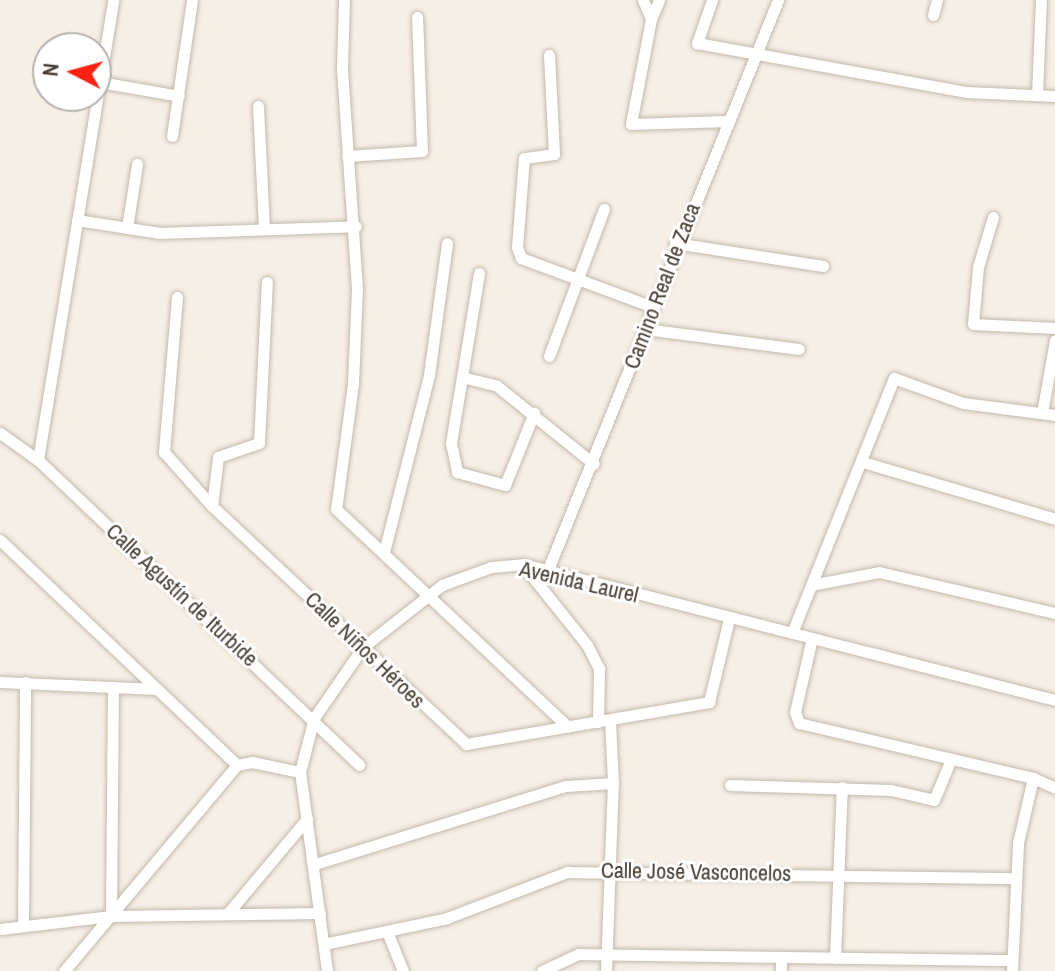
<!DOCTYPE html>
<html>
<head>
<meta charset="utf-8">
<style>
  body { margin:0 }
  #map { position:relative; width:1055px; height:971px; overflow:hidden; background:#f5efe7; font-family:"Archivo Narrow",sans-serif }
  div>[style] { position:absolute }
  .roads { filter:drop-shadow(0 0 2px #c4b9ab) drop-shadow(0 0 2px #c4b9ab) }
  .street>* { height:11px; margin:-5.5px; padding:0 5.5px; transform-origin:5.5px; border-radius:5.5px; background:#fff }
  span { translate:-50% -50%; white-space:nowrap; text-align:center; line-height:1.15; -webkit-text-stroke:6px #fff; paint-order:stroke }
  .street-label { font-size:22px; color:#493f35 }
  .north { position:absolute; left:32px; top:32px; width:80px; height:80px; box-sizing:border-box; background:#fff; border:2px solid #b6b2ae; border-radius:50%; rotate:276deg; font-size:22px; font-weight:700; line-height:32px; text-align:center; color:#493f35 }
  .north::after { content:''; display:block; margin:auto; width:28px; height:36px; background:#ff2314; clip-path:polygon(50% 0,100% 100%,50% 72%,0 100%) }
</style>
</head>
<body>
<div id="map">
  <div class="roads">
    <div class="street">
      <div style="left:344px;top:0;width:69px;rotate:91.7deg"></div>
      <div style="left:342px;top:69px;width:220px;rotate:86.1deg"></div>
      <div style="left:357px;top:288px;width:96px;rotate:92.4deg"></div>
      <div style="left:353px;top:384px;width:126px;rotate:97.7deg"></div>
      <div style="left:336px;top:509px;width:318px;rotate:43.2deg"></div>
      <div style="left:643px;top:0;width:21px;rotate:67deg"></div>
      <div style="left:651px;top:19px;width:107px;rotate:100.8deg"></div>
      <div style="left:631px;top:124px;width:96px;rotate:-1.8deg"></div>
      <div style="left:712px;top:0;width:46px;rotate:109.2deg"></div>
      <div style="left:697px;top:43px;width:273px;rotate:10.3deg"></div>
      <div style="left:966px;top:92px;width:89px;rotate:2.6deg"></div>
      <div style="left:933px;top:15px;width:16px;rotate:-75deg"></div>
      <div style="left:651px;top:19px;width:21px;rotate:-67deg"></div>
      <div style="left:549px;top:55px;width:99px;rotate:87.1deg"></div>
      <div style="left:554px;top:154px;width:30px;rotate:172deg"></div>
      <div style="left:524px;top:158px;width:89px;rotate:94.5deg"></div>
      <div style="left:517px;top:247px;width:12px;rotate:70deg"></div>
      <div style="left:521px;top:258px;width:141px;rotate:20.4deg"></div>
      <div style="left:100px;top:82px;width:80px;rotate:10deg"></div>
      <div style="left:1037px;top:95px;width:95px;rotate:-87.6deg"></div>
      <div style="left:258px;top:106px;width:123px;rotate:87.2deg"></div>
      <div style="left:172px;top:136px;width:137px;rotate:-81.6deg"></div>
      <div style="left:347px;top:156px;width:75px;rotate:-3.8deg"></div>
      <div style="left:422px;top:151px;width:134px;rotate:-92.1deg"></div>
      <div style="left:993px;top:217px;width:52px;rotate:106.7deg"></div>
      <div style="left:978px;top:267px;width:57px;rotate:95deg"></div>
      <div style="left:973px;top:324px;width:82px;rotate:2.8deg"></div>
      <div style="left:77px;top:220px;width:84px;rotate:8.9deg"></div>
      <div style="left:160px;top:233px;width:196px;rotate:-2deg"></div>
      <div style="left:127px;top:228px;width:65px;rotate:-81.1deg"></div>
      <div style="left:675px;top:243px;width:150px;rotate:8.8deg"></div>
      <div style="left:479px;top:273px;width:105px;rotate:99.3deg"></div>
      <div style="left:462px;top:377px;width:36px;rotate:14deg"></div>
      <div style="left:497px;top:386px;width:124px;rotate:38.8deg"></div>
      <div style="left:177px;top:297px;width:156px;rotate:94.8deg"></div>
      <div style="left:164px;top:452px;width:72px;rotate:48.4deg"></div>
      <div style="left:212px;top:506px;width:348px;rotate:43.1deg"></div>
      <div style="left:466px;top:744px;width:247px;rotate:-9.8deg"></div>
      <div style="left:709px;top:702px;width:85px;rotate:-76.5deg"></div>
      <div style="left:645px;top:329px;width:155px;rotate:7.4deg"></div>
      <div style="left:549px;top:356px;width:157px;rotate:-69.5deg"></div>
      <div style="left:462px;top:377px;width:67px;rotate:99.5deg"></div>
      <div style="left:451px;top:443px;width:30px;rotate:78deg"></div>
      <div style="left:457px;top:472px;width:50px;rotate:15.2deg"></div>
      <div style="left:505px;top:485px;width:78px;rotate:-68.1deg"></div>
      <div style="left:1042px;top:413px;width:74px;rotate:-79.9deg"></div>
      <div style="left:0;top:433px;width:47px;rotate:35.4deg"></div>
      <div style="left:38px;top:460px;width:443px;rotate:43.5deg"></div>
      <div style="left:38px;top:460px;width:466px;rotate:-80.7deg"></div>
      <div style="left:863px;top:462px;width:200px;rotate:16.5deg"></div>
      <div style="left:212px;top:506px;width:49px;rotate:-83deg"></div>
      <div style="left:218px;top:457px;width:43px;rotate:-18.9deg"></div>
      <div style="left:259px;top:443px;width:161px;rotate:-87.2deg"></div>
      <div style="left:0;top:540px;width:327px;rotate:43.5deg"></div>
      <div style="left:384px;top:552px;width:183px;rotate:-75.7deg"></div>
      <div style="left:429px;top:375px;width:133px;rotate:-82.2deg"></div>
      <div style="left:523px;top:565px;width:102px;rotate:51.3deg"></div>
      <div style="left:587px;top:645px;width:27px;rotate:63deg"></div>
      <div style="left:599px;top:669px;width:53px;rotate:91.1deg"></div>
      <div style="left:547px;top:572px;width:617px;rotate:-68.01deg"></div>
      <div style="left:811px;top:585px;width:69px;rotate:-10.8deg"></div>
      <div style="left:879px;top:572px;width:181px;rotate:13.1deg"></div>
      <div style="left:792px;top:633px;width:275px;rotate:-68.2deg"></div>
      <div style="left:894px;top:378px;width:73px;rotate:19.9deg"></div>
      <div style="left:963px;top:403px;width:93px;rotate:7.4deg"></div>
      <div style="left:812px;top:638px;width:76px;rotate:102.9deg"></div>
      <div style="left:795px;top:712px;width:12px;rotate:70deg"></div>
      <div style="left:799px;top:723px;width:240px;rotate:13.2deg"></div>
      <div style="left:1033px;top:778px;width:24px;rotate:24deg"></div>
      <div style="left:0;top:682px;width:156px;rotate:2.6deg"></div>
      <div style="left:730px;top:785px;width:161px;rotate:1.8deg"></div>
      <div style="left:891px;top:790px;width:44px;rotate:13.1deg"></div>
      <div style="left:934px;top:800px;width:44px;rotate:-67.5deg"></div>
      <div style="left:315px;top:864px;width:263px;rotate:-17.3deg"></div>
      <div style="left:566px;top:786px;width:47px;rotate:-3.7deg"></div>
      <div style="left:228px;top:913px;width:123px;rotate:-50deg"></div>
      <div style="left:111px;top:916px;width:229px;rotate:-89.5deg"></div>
      <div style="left:23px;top:925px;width:243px;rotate:-89.5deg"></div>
      <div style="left:0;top:929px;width:112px;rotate:-6.7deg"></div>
      <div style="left:111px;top:916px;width:209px;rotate:-0.8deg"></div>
      <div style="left:388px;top:934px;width:40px;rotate:68deg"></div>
      <div style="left:324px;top:944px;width:126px;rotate:-11.9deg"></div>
      <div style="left:447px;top:918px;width:129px;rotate:-21deg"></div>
      <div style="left:567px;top:872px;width:447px;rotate:0.8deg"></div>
      <div style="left:781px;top:957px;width:14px;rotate:90deg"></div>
      <div style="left:835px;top:958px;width:171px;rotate:-87.7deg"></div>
      <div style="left:64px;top:971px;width:269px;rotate:-50deg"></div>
      <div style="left:237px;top:765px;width:15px;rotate:-11deg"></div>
      <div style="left:252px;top:762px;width:49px;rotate:11.8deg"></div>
      <div style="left:327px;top:971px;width:201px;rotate:-97.7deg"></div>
      <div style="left:300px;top:772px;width:56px;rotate:-75.5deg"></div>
      <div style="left:314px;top:718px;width:86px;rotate:-55.4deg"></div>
      <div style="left:363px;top:647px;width:100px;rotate:-38.1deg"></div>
      <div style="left:442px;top:585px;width:52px;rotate:-20.2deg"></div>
      <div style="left:491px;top:567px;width:32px;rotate:-5deg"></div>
      <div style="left:523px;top:564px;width:549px;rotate:14.34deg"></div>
      <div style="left:542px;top:971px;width:40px;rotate:-25deg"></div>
      <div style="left:578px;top:954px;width:434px;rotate:0.8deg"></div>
      <div style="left:606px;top:971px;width:188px;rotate:-87.9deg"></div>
      <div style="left:613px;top:783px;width:63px;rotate:-92.7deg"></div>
      <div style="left:1012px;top:971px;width:128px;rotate:-87.3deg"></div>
      <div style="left:1018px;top:843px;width:67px;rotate:-77deg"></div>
    </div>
  </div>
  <div class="street-label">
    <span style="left:662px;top:286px;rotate:-69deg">Camino Real de Zaca</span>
    <span style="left:579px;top:582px;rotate:13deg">Avenida Laurel</span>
    <span style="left:182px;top:595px;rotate:43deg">Calle Agustín de Iturbide</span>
    <span style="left:365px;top:650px;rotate:44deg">Calle Niños Héroes</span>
    <span style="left:696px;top:872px;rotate:1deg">Calle José Vasconcelos</span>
  </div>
  <div class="north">N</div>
</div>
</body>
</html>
